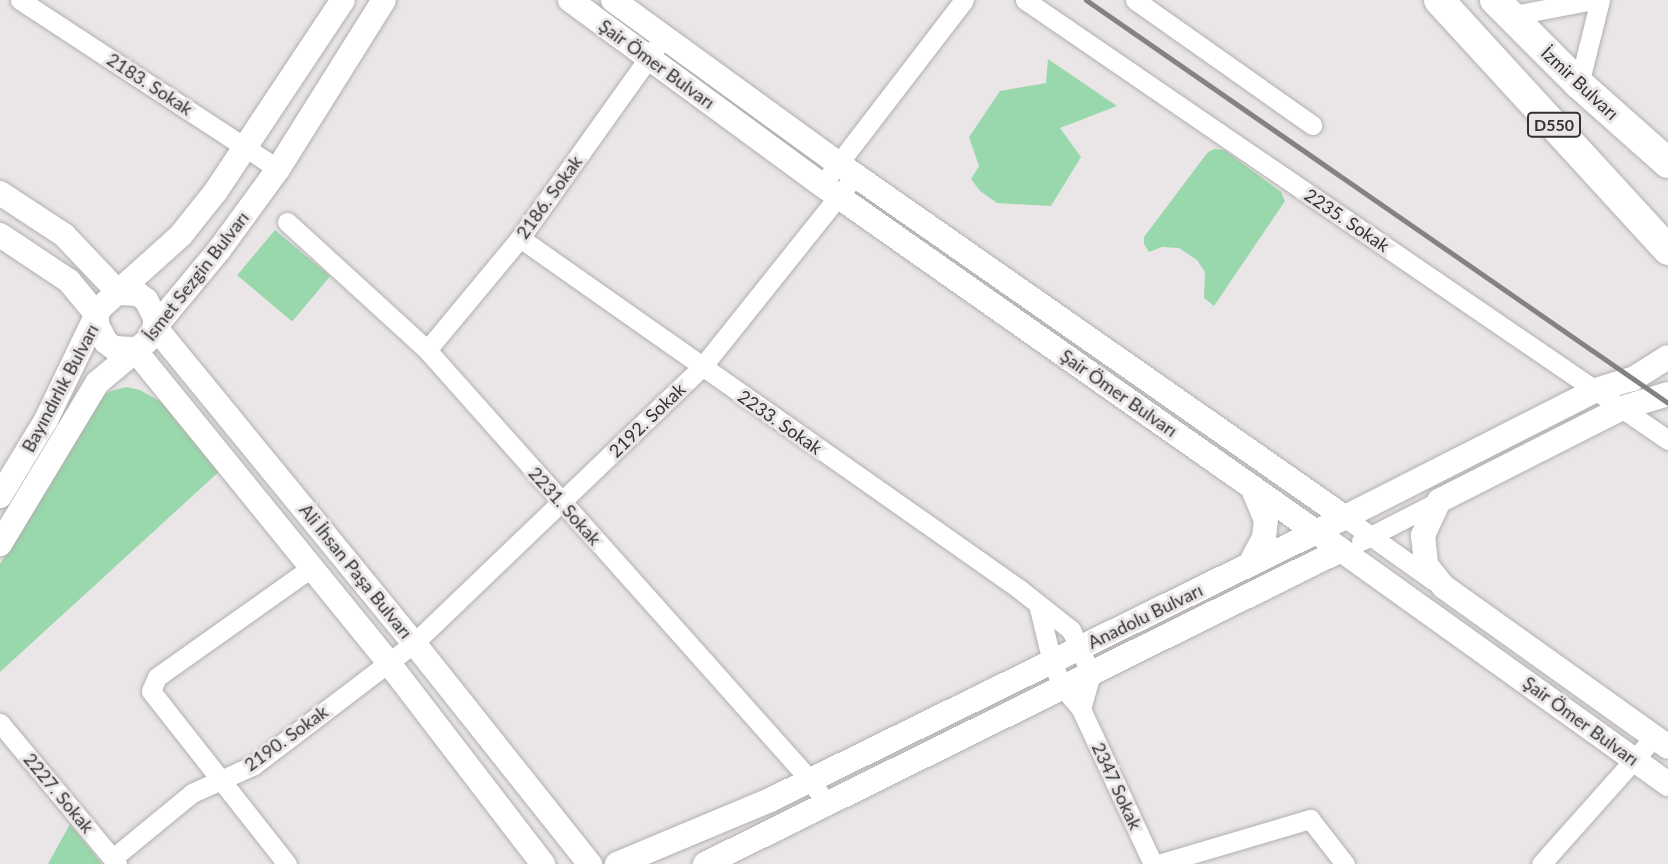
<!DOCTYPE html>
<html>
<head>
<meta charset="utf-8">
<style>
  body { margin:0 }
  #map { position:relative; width:1668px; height:864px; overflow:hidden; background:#eae6e7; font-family:Lato,sans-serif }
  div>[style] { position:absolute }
  .green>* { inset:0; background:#98d8ac; transform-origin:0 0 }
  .roads { filter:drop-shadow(0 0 2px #b2afaf) drop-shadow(0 0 2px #b2afaf) }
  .minor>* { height:19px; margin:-9.5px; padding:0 9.5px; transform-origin:9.5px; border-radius:9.5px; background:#fff }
  .major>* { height:24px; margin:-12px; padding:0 12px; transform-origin:12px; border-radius:12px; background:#fff }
  .highway>* { height:30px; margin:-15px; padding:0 15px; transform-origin:15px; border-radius:15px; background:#fff }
  .rail>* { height:5px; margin:-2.5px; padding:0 2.5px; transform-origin:2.5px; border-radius:2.5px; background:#848182 }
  span { translate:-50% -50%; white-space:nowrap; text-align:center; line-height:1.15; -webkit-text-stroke:6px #eae6e7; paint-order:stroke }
  .shield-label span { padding:2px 5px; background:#eae6e7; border:2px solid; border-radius:5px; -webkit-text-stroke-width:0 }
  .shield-label { font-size:16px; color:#333232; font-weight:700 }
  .street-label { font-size:18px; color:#333232 }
</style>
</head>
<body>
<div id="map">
  <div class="green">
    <div style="clip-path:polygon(1048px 59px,1117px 106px,1060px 128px,1081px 157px,1051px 206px,997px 203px,980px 191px,971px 179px,979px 166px,969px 137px,1000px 91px,1046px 83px)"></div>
    <div style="clip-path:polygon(1215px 149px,1224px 150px,1281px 192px,1285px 201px,1214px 306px,1204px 298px,1205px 272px,1197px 260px,1179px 248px,1162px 247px,1149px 252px,1144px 244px,1144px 237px,1208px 152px)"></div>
    <div style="left:275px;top:230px;width:72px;height:59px;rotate:40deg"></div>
    <div style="clip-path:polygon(126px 387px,140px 390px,161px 402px,223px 468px,0 672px,0 564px,91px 404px,108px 392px)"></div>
    <div style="clip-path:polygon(70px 824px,102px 864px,48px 864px)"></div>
  </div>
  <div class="roads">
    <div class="minor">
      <div style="left:20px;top:0;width:308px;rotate:33.2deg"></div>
      <div style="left:1025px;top:0;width:779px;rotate:34.38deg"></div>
      <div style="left:1135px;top:0;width:217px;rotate:35.2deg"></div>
      <div style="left:1509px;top:16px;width:86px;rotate:-10.7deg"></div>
      <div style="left:1579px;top:84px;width:87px;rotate:-76deg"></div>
      <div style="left:822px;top:185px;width:233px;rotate:-52.5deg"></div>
      <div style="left:287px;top:222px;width:190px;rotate:42.4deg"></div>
      <div style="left:427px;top:350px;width:576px;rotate:48.31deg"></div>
      <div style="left:810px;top:780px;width:29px;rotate:55deg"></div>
      <div style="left:520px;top:238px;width:609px;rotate:35.1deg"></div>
      <div style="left:1018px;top:588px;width:68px;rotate:38.4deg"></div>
      <div style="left:1071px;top:630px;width:48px;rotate:65.6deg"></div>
      <div style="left:1091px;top:674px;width:36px;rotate:106deg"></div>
      <div style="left:427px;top:350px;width:146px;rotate:-50.3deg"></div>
      <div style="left:520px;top:238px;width:234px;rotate:-54.5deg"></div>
      <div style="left:1344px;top:517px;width:110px;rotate:35.4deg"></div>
      <div style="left:1361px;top:541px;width:88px;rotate:-27.1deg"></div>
      <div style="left:1039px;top:608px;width:56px;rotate:76.5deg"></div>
      <div style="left:1052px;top:662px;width:28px;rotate:67deg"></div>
      <div style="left:1063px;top:688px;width:28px;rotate:49deg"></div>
      <div style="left:1081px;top:709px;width:171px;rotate:65.1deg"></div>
      <div style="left:0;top:723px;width:183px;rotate:50.3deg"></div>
      <div style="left:113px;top:858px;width:102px;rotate:-39.4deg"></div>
      <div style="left:192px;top:793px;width:68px;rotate:-24.3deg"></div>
      <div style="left:254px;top:765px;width:201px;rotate:-37.3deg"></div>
      <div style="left:414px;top:643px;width:399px;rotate:-43.8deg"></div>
      <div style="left:702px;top:367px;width:246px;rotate:-51.4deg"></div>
      <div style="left:287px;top:864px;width:220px;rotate:-128.2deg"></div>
      <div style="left:151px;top:691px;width:15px;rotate:-67deg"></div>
      <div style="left:157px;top:677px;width:189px;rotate:-35.3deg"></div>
      <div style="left:1158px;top:864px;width:159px;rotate:-16.5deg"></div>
      <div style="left:1310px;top:819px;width:57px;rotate:52.1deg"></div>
      <div style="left:1541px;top:864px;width:170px;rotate:-48.3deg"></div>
    </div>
    <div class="major">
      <div style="left:570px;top:0;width:313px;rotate:36.3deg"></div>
      <div style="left:822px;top:185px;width:604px;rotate:35.09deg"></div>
      <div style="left:1316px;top:532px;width:433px;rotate:35.6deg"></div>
      <div style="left:613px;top:0;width:279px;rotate:36deg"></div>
      <div style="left:839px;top:164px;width:616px;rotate:34.95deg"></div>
      <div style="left:0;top:193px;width:77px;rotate:33.3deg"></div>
      <div style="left:64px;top:235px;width:80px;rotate:46.5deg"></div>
      <div style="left:0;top:235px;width:83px;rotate:33.7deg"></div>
      <div style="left:69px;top:281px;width:44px;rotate:50.5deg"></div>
      <div style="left:119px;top:293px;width:19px;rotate:3deg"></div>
      <div style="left:138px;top:294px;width:10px;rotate:37deg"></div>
      <div style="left:146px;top:300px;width:19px;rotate:62deg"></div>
      <div style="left:155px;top:317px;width:10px;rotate:90deg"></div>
      <div style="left:155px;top:327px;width:409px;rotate:50.7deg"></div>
      <div style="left:414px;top:643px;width:283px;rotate:51.5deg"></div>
      <div style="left:97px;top:315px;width:10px;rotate:90deg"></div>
      <div style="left:97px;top:325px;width:19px;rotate:62deg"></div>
      <div style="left:106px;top:342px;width:10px;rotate:37deg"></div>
      <div style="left:114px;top:348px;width:20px;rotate:3deg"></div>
      <div style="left:134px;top:349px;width:403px;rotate:50.9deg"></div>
      <div style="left:388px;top:662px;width:255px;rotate:52.5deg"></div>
      <div style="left:1668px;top:394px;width:48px;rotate:163.1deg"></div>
      <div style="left:1622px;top:408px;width:205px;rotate:153.1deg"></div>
      <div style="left:1439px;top:501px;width:38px;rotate:115deg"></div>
      <div style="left:1423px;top:535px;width:30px;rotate:84deg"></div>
      <div style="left:1426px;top:565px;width:28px;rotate:51deg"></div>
      <div style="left:1444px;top:587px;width:275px;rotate:35.5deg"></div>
      <div style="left:0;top:496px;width:89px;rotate:-58.8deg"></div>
      <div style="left:46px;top:420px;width:124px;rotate:-64.3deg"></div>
      <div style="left:100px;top:308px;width:109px;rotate:-42deg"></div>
      <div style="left:181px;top:235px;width:56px;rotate:-51.5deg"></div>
      <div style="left:216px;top:191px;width:229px;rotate:-56.4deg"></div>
      <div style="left:0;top:544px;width:188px;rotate:-58.9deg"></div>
      <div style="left:97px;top:383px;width:65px;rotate:-40deg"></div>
      <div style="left:147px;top:341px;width:16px;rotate:-60deg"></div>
      <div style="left:155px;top:327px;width:100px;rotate:-50.3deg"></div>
      <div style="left:219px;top:250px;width:100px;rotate:-53.9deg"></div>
      <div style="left:278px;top:169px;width:199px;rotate:-57.9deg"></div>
      <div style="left:1250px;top:564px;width:30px;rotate:-62deg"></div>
      <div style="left:1264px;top:538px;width:18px;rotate:-84deg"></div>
      <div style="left:1266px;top:520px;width:36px;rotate:-113deg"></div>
      <div style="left:617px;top:864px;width:166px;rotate:-22.7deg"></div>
      <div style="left:770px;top:800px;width:608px;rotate:-26.14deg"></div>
      <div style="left:1316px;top:532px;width:314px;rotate:-26.9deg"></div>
      <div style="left:1596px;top:390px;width:39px;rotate:-17deg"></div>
      <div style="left:1633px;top:379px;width:41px;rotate:-32.2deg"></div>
      <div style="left:705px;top:864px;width:709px;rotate:-26.28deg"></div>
    </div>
    <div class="highway">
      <div style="left:1439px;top:0;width:339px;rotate:47.5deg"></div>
      <div style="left:1495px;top:0;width:119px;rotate:45deg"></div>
      <div style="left:1579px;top:84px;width:119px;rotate:41.6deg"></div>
    </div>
  </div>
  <div class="rail">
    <div style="left:1086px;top:0;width:708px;rotate:34.7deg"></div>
  </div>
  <div class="shield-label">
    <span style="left:1554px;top:125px">D550</span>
  </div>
  <div class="street-label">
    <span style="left:657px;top:64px;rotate:36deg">Şair Ömer Bulvarı</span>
    <span style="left:1580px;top:83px;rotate:43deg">İzmir Bulvarı</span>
    <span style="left:150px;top:84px;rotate:33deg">2183. Sokak</span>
    <span style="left:549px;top:197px;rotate:-54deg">2186. Sokak</span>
    <span style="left:1347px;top:220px;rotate:34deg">2235. Sokak</span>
    <span style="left:196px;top:276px;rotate:-52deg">İsmet Sezgin Bulvarı</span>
    <span style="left:60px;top:388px;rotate:-62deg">Bayındırlık Bulvarı</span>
    <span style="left:1119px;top:393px;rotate:35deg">Şair Ömer Bulvarı</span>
    <span style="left:647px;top:420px;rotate:-44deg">2192. Sokak</span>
    <span style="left:780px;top:422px;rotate:35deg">2233. Sokak</span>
    <span style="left:565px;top:506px;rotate:48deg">2231. Sokak</span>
    <span style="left:356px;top:571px;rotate:51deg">Ali İhsan Paşa Bulvarı</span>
    <span style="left:1145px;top:616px;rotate:-26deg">Anadolu Bulvarı</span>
    <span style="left:1581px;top:721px;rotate:36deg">Şair Ömer Bulvarı</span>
    <span style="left:286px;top:738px;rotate:-36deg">2190. Sokak</span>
    <span style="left:1117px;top:786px;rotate:65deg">2347 Sokak</span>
    <span style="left:59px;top:793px;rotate:50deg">2227. Sokak</span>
  </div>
</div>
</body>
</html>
